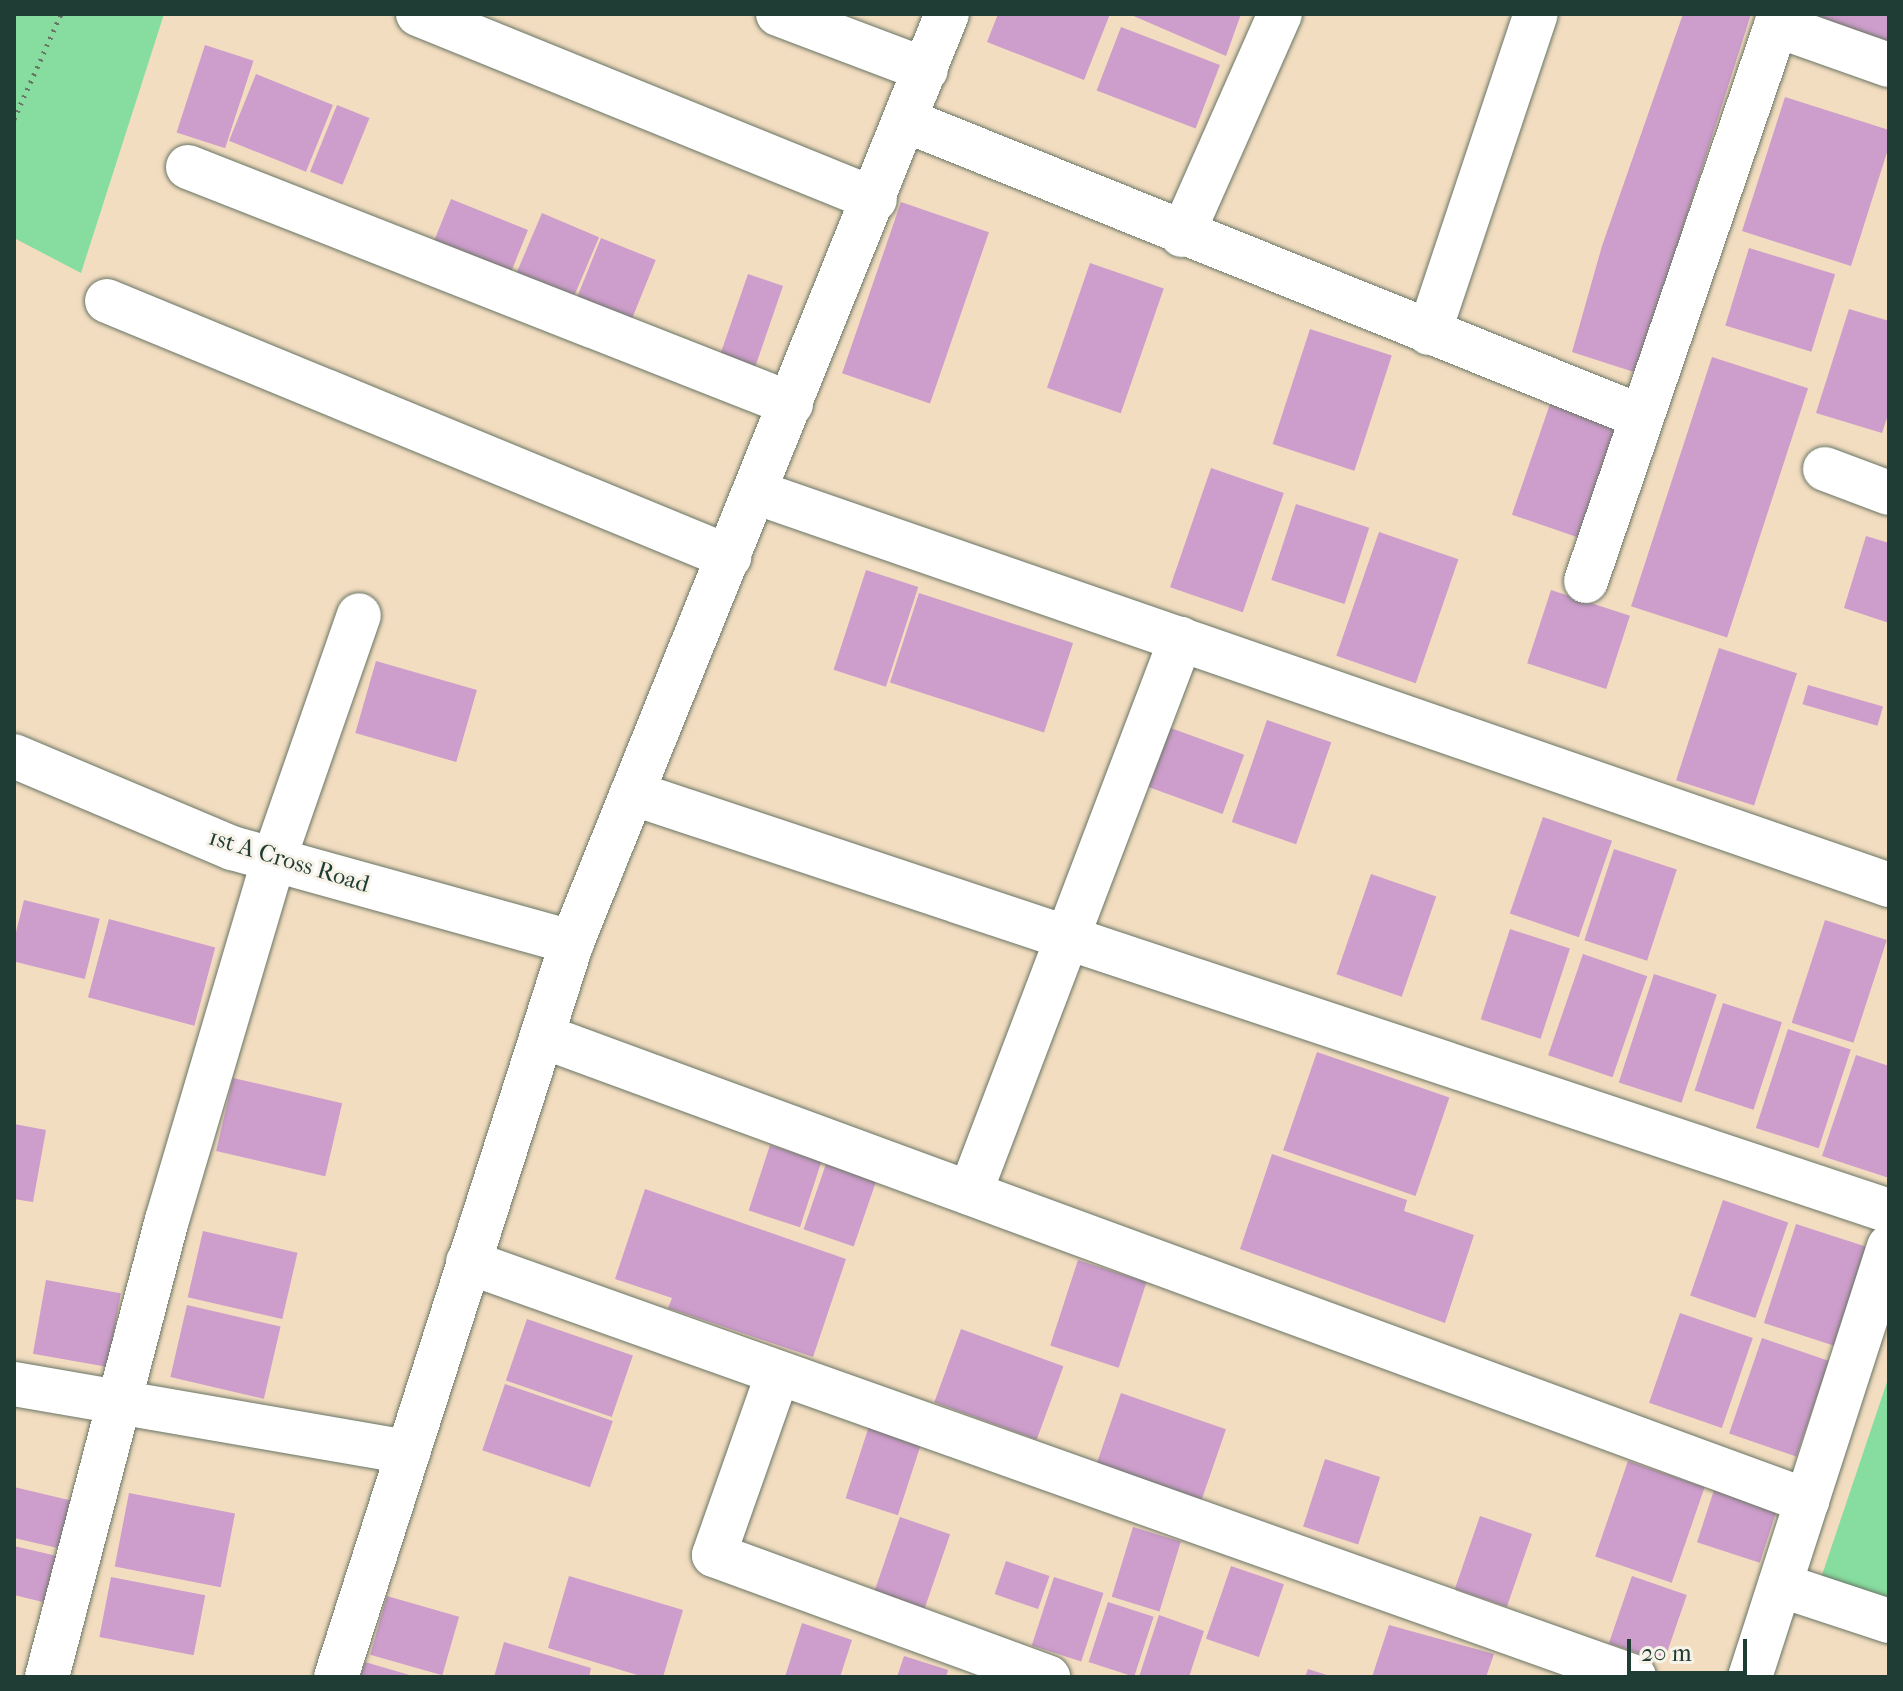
<!DOCTYPE html>
<html>
<head>
<meta charset="utf-8">
<style>
  body { margin:0 }
  #map { position:relative; width:1903px; height:1691px; overflow:hidden; background:#f3ddc0; font-family:"IM FELL French Canon",serif }
  div>[style] { position:absolute }
  .green>* { inset:0; background:#87dc9f }
  .building>* { inset:0; background:#cd9dcb; transform-origin:0 0 }
  .path>* { height:5px; margin-top:-2.5px; transform-origin:0; background:repeating-linear-gradient(90deg,#697565 0 2px,transparent 0 8px) }
  .roads { filter:drop-shadow(0 0 2px #697565) drop-shadow(0 0 2px #697565) }
  .minor>* { height:44px; margin:-22px; padding:0 22px; transform-origin:22px; border-radius:22px; background:#fff }
  span { translate:-50% -50%; white-space:nowrap; text-align:center; line-height:1.15; -webkit-text-stroke:6px #f7f3e8; paint-order:stroke }
  .street-label { font-size:24px; color:#1f3d34 }
  .frame { position:absolute; inset:0; border:16px solid #1f3d34; pointer-events:none }
  .scale { position:absolute; left:1627px; top:1639px; width:120px; height:36px; box-sizing:border-box; border:4px solid #1f3d34; border-top:0; padding-left:10px; font-size:24px; line-height:28px; white-space:nowrap; color:#1f3d34; -webkit-text-stroke:6px #f7f3e8; paint-order:stroke }
</style>
</head>
<body>
<div id="map">
  <div class="green">
    <div style="clip-path:polygon(14px 14px,164px 14px,81px 273px,14px 238px)"></div>
    <div style="clip-path:polygon(1889px 1376px,1889px 1597px,1821px 1578px)"></div>
  </div>
  <div class="building">
    <div style="clip-path:polygon(998px 14px,1110px 14px,1084px 80px,987px 42px)"></div>
    <div style="clip-path:polygon(1129px 14px,1241px 14px,1226px 56px)"></div>
    <div style="clip-path:polygon(1683px 14px,1751px 14px,1637px 373px,1572px 352px,1602px 246px)"></div>
    <div style="clip-path:polygon(1820px 14px,1889px 14px,1889px 41px,1819px 19px)"></div>
    <div style="left:1121px;top:27px;width:106px;height:68px;rotate:21deg"></div>
    <div style="left:205px;top:45px;width:51px;height:92px;rotate:18deg"></div>
    <div style="left:256px;top:74px;width:83px;height:72px;rotate:22deg"></div>
    <div style="clip-path:polygon(1785px 97px,1889px 130px,1889px 146px,1851px 266px,1742px 231px)"></div>
    <div style="left:337px;top:105px;width:35px;height:72px;rotate:22deg"></div>
    <div style="left:451px;top:199px;width:83px;height:54px;rotate:22deg"></div>
    <div style="left:901px;top:202px;width:93px;height:181px;rotate:19deg"></div>
    <div style="left:542px;top:213px;width:62px;height:72px;rotate:23deg"></div>
    <div style="left:601px;top:238px;width:59px;height:72px;rotate:22deg"></div>
    <div style="left:1749px;top:248px;width:90px;height:81px;rotate:17deg"></div>
    <div style="left:1090px;top:263px;width:78px;height:132px;rotate:19deg"></div>
    <div style="left:748px;top:274px;width:37px;height:92px;rotate:19deg"></div>
    <div style="clip-path:polygon(1849px 309px,1889px 321px,1889px 412px,1882px 433px,1816px 413px)"></div>
    <div style="left:1310px;top:329px;width:86px;height:121px;rotate:18deg"></div>
    <div style="left:1712px;top:357px;width:101px;height:262px;rotate:18deg"></div>
    <div style="left:1550px;top:404px;width:74px;height:117px;rotate:19deg"></div>
    <div style="left:1211px;top:468px;width:77px;height:126px;rotate:19deg"></div>
    <div style="left:1296px;top:504px;width:77px;height:80px;rotate:18deg"></div>
    <div style="left:1379px;top:532px;width:84px;height:131px;rotate:19deg"></div>
    <div style="clip-path:polygon(1866px 536px,1889px 543px,1889px 623px,1844px 608px)"></div>
    <div style="left:866px;top:570px;width:55px;height:105px;rotate:18deg"></div>
    <div style="left:1551px;top:590px;width:83px;height:77px;rotate:18deg"></div>
    <div style="left:919px;top:593px;width:162px;height:94px;rotate:18deg"></div>
    <div style="left:1719px;top:648px;width:82px;height:139px;rotate:18deg"></div>
    <div style="left:376px;top:661px;width:105px;height:75px;rotate:16deg"></div>
    <div style="left:1808px;top:685px;width:78px;height:20px;rotate:16deg"></div>
    <div style="left:1267px;top:720px;width:68px;height:108px;rotate:19deg"></div>
    <div style="left:1168px;top:727px;width:81px;height:63px;rotate:20deg"></div>
    <div style="left:1543px;top:817px;width:73px;height:102px;rotate:19deg"></div>
    <div style="left:1614px;top:849px;width:66px;height:96px;rotate:18deg"></div>
    <div style="left:1371px;top:874px;width:69px;height:106px;rotate:19deg"></div>
    <div style="left:24px;top:900px;width:78px;height:62px;rotate:14deg"></div>
    <div style="left:109px;top:919px;width:110px;height:81px;rotate:15deg"></div>
    <div style="left:1825px;top:920px;width:65px;height:108px;rotate:18deg"></div>
    <div style="left:1510px;top:929px;width:63px;height:95px;rotate:18deg"></div>
    <div style="left:1583px;top:954px;width:68px;height:107px;rotate:19deg"></div>
    <div style="left:1654px;top:974px;width:66px;height:114px;rotate:18deg"></div>
    <div style="left:1723px;top:1003px;width:62px;height:92px;rotate:18deg"></div>
    <div style="left:1788px;top:1029px;width:66px;height:104px;rotate:18deg"></div>
    <div style="left:1317px;top:1052px;width:140px;height:104px;rotate:19deg"></div>
    <div style="clip-path:polygon(1856px 1055px,1889px 1066px,1889px 1178px,1822px 1156px)"></div>
    <div style="left:233px;top:1078px;width:112px;height:75px;rotate:13deg"></div>
    <div style="clip-path:polygon(14px 1124px,46px 1130px,33px 1202px,14px 1199px)"></div>
    <div style="left:770px;top:1145px;width:54px;height:69px;rotate:18deg"></div>
    <div style="clip-path:polygon(1272px 1154px,1407px 1200px,1404px 1211px,1474px 1235px,1445px 1323px,1240px 1249px)"></div>
    <div style="left:826px;top:1164px;width:53px;height:69px;rotate:19deg"></div>
    <div style="clip-path:polygon(645px 1189px,846px 1259px,813px 1357px,668px 1308px,672px 1298px,615px 1279px)"></div>
    <div style="left:1723px;top:1200px;width:69px;height:101px;rotate:19deg"></div>
    <div style="left:1796px;top:1224px;width:78px;height:104px;rotate:18deg"></div>
    <div style="left:203px;top:1231px;width:97px;height:68px;rotate:13deg"></div>
    <div style="left:1078px;top:1260px;width:72px;height:90px;rotate:18deg"></div>
    <div style="left:46px;top:1280px;width:76px;height:75px;rotate:10deg"></div>
    <div style="left:187px;top:1305px;width:96px;height:74px;rotate:13deg"></div>
    <div style="left:1680px;top:1313px;width:77px;height:95px;rotate:19deg"></div>
    <div style="left:527px;top:1319px;width:112px;height:65px;rotate:19deg"></div>
    <div style="left:961px;top:1329px;width:109px;height:78px;rotate:20deg"></div>
    <div style="left:1762px;top:1338px;width:71px;height:101px;rotate:19deg"></div>
    <div style="left:505px;top:1384px;width:114px;height:70px;rotate:19deg"></div>
    <div style="left:1121px;top:1393px;width:111px;height:75px;rotate:19deg"></div>
    <div style="left:870px;top:1423px;width:55px;height:79px;rotate:18deg"></div>
    <div style="left:1325px;top:1459px;width:58px;height:71px;rotate:18deg"></div>
    <div style="left:1628px;top:1461px;width:81px;height:101px;rotate:19deg"></div>
    <div style="clip-path:polygon(14px 1487px,73px 1501px,62px 1549px,14px 1538px)"></div>
    <div style="left:1714px;top:1490px;width:66px;height:55px;rotate:18deg"></div>
    <div style="left:129px;top:1493px;width:108px;height:75px;rotate:11deg"></div>
    <div style="left:1480px;top:1516px;width:55px;height:77px;rotate:19deg"></div>
    <div style="left:900px;top:1517px;width:53px;height:80px;rotate:19deg"></div>
    <div style="left:1133px;top:1527px;width:50px;height:73px;rotate:17deg"></div>
    <div style="clip-path:polygon(14px 1546px,57px 1556px,47px 1603px,14px 1595px)"></div>
    <div style="left:1006px;top:1561px;width:46px;height:35px;rotate:19deg"></div>
    <div style="left:1231px;top:1566px;width:56px;height:77px;rotate:19deg"></div>
    <div style="clip-path:polygon(569px 1576px,683px 1610px,663px 1677px,644px 1677px,548px 1648px)"></div>
    <div style="left:1632px;top:1576px;width:58px;height:71px;rotate:19deg"></div>
    <div style="left:111px;top:1577px;width:96px;height:61px;rotate:11deg"></div>
    <div style="left:1054px;top:1577px;width:52px;height:72px;rotate:18deg"></div>
    <div style="left:387px;top:1596px;width:75px;height:61px;rotate:16deg"></div>
    <div style="left:1108px;top:1602px;width:48px;height:63px;rotate:18deg"></div>
    <div style="clip-path:polygon(1159px 1615px,1204px 1631px,1189px 1677px,1139px 1677px)"></div>
    <div style="clip-path:polygon(802px 1623px,852px 1640px,840px 1677px,785px 1677px)"></div>
    <div style="clip-path:polygon(1389px 1625px,1494px 1654px,1486px 1677px,1372px 1677px)"></div>
    <div style="clip-path:polygon(504px 1642px,591px 1668px,589px 1677px,494px 1677px)"></div>
    <div style="clip-path:polygon(904px 1656px,948px 1670px,946px 1677px,897px 1677px)"></div>
    <div style="clip-path:polygon(365px 1662px,413px 1676px,413px 1677px,360px 1677px)"></div>
    <div style="clip-path:polygon(1308px 1669px,1330px 1676px,1330px 1677px,1305px 1677px)"></div>
  </div>
  <div class="path">
    <div style="left:14px;top:119px;width:115px;rotate:-65.9deg"></div>
  </div>
  <div class="roads">
    <div class="minor">
      <div style="left:418px;top:14px;width:493px;rotate:22.1deg"></div>
      <div style="left:778px;top:14px;width:158px;rotate:20.7deg"></div>
      <div style="left:1776px;top:25px;width:120px;rotate:19.5deg"></div>
      <div style="left:907px;top:121px;width:792px;rotate:21.94deg"></div>
      <div style="left:188px;top:167px;width:648px;rotate:21.46deg"></div>
      <div style="left:1182px;top:235px;width:242px;rotate:-66.1deg"></div>
      <div style="left:107px;top:301px;width:673px;rotate:22.37deg"></div>
      <div style="left:1429px;top:333px;width:336px;rotate:-71.5deg"></div>
      <div style="left:1825px;top:469px;width:68px;rotate:20.6deg"></div>
      <div style="left:755px;top:492px;width:1200px;rotate:19.11deg"></div>
      <div style="left:1586px;top:581px;width:599px;rotate:-71.11deg"></div>
      <div style="left:14px;top:756px;width:237px;rotate:22.9deg"></div>
      <div style="left:232px;top:848px;width:353px;rotate:15.5deg"></div>
      <div style="left:632px;top:793px;width:1325px;rotate:18.39deg"></div>
      <div style="left:542px;top:1036px;width:1348px;rotate:20.18deg"></div>
      <div style="left:970px;top:1193px;width:593px;rotate:-69.15deg"></div>
      <div style="left:468px;top:1262px;width:1238px;rotate:19.59deg"></div>
      <div style="left:778px;top:1373px;width:193px;rotate:109.4deg"></div>
      <div style="left:714px;top:1555px;width:356px;rotate:20.1deg"></div>
      <div style="left:14px;top:1384px;width:400px;rotate:9.8deg"></div>
      <div style="left:1780px;top:1585px;width:115px;rotate:18.3deg"></div>
      <div style="left:47px;top:1677px;width:472px;rotate:-75.3deg"></div>
      <div style="left:167px;top:1220px;width:377px;rotate:-73.5deg"></div>
      <div style="left:274px;top:859px;width:258px;rotate:-70.8deg"></div>
      <div style="left:336px;top:1677px;width:772px;rotate:-72.2deg"></div>
      <div style="left:572px;top:942px;width:1001px;rotate:-68deg"></div>
      <div style="left:1750px;top:1677px;width:452px;rotate:-72.1deg"></div>
    </div>
  </div>
  <div class="street-label">
    <span style="left:289px;top:861px;rotate:17deg">1st A Cross Road</span>
  </div>
  <div class="frame"></div>
  <div class="scale">20 m</div>
</div>
</body>
</html>
